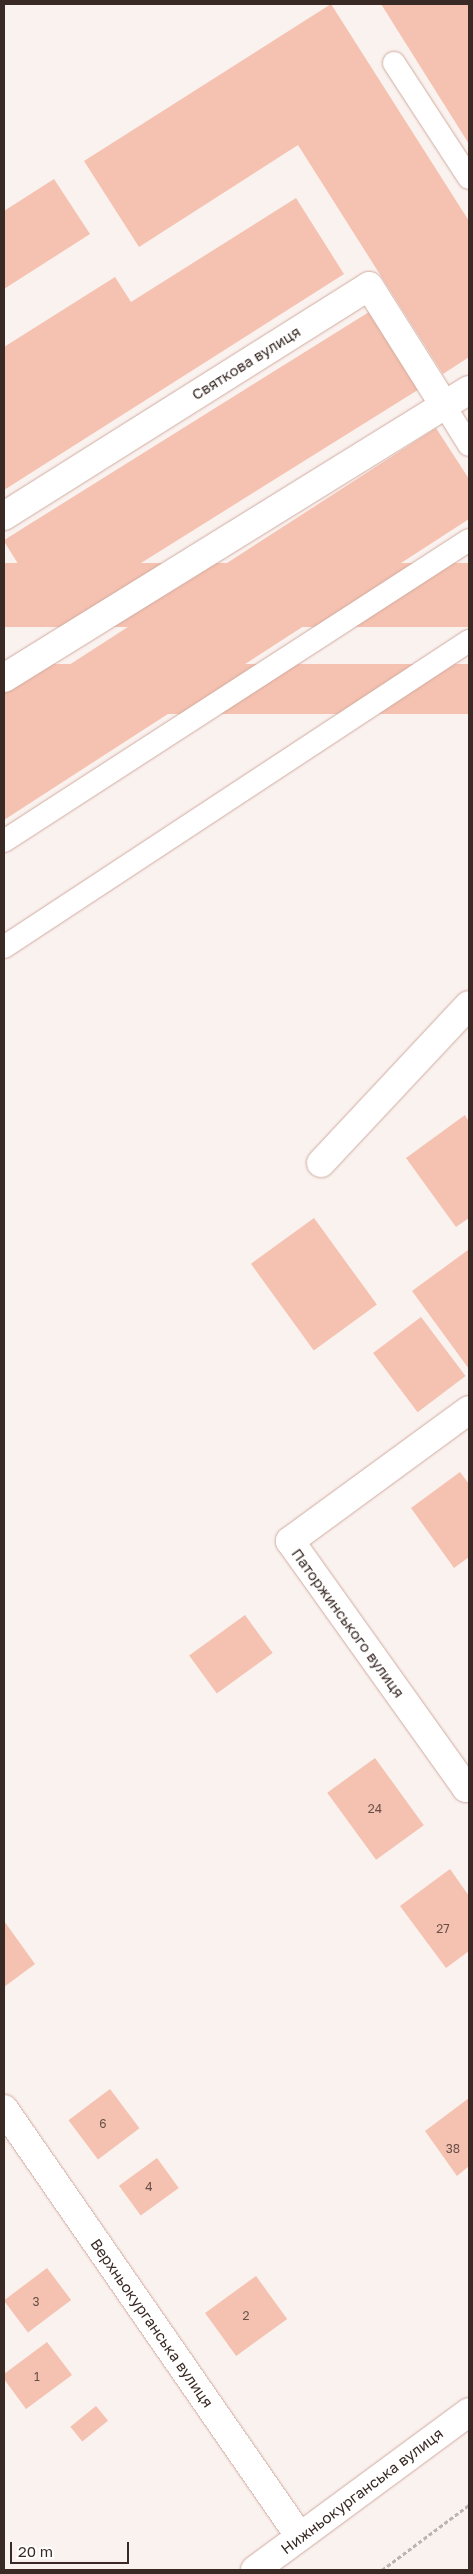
<!DOCTYPE html>
<html>
<head>
<meta charset="utf-8">
<style>
  body { margin:0 }
  #map { position:relative; width:473px; height:2574px; overflow:hidden; background:#faf2ef; font-family:"Golos Text",sans-serif }
  div>[style] { position:absolute }
  .building>* { inset:0; background:#f5c1b0; transform-origin:0 0 }
  .path>* { height:3px; margin-top:-1.5px; transform-origin:0; background:repeating-linear-gradient(90deg,#bdb3af 0 4px,transparent 0 6.5px) }
  .roads { filter:drop-shadow(0 0 1px #d0ab9f) drop-shadow(0 0 1px #d0ab9f) }
  .service>* { height:22px; margin:-11px; padding:0 11px; transform-origin:11px; border-radius:11px; background:#fff }
  .minor>* { height:28px; margin:-14px; padding:0 14px; transform-origin:14px; border-radius:14px; background:#fff }
  .secondary>* { height:28px; margin:-14px; padding:0 14px; transform-origin:14px; border-radius:14px; background:#fff }
  span { translate:-50% -50%; white-space:nowrap; text-align:center; line-height:1.15; -webkit-text-stroke:4px #fff; paint-order:stroke }
  .number-label { font-size:12px; color:#685048 }
  .number-label span { -webkit-text-stroke-width:0 }
  .street-label { font-size:15px; color:#392a25 }
  .frame { position:absolute; inset:0; border:5px solid #392a25; pointer-events:none }
  .scale { position:absolute; left:10px; top:2542px; width:119px; height:22px; box-sizing:border-box; border:2px solid #392a25; border-top:0; padding-left:6px; font-size:15px; line-height:18px; white-space:nowrap; color:#392a25; -webkit-text-stroke:4px #fff; paint-order:stroke }
</style>
</head>
<body>
<div id="map">
  <div class="building">
    <div style="clip-path:polygon(331px 4px,469px 221px,469px 357px,443px 374px,298px 145px,139px 247px,84px 161px)"></div>
    <div style="clip-path:polygon(381px 4px,469px 4px,469px 144px)"></div>
    <div style="clip-path:polygon(54px 179px,90px 234px,4px 289px,4px 211px)"></div>
    <div style="clip-path:polygon(296px 198px,344px 274px,4px 490px,4px 347px,115px 277px,131px 302px)"></div>
    <div style="left:369px;top:312px;width:92px;height:431px;rotate:58deg"></div>
    <div style="clip-path:polygon(436px 428px,469px 479px,469px 519px,4px 820px,4px 707px)"></div>
    <div style="left:469px;top:563px;width:64px;height:553px;rotate:90deg"></div>
    <div style="left:469px;top:664px;width:50px;height:562px;rotate:90deg"></div>
    <div style="clip-path:polygon(465px 1115px,469px 1122px,469px 1218px,456px 1227px,406px 1158px)"></div>
    <div style="left:314px;top:1218px;width:107px;height:78px;rotate:54deg"></div>
    <div style="clip-path:polygon(468px 1250px,469px 1252px,469px 1369px,412px 1291px)"></div>
    <div style="left:421px;top:1317px;width:74px;height:60px;rotate:53deg"></div>
    <div style="clip-path:polygon(460px 1472px,469px 1484px,469px 1557px,454px 1568px,411px 1508px)"></div>
    <div style="left:245px;top:1615px;width:47px;height:69px;rotate:54deg"></div>
    <div style="left:375px;top:1758px;width:83px;height:59px;rotate:54deg"></div>
    <div style="clip-path:polygon(450px 1869px,469px 1896px,469px 1951px,446px 1968px,400px 1906px)"></div>
    <div style="clip-path:polygon(4px 1921px,35px 1964px,4px 1987px)"></div>
    <div style="left:110px;top:2089px;width:49px;height:52px;rotate:53deg"></div>
    <div style="clip-path:polygon(469px 2098px,469px 2166px,457px 2176px,425px 2131px)"></div>
    <div style="left:157px;top:2158px;width:37px;height:47px;rotate:54deg"></div>
    <div style="left:47px;top:2268px;width:40px;height:54px;rotate:53deg"></div>
    <div style="left:256px;top:2276px;width:53px;height:63px;rotate:54deg"></div>
    <div style="clip-path:polygon(47px 2342px,72px 2375px,26px 2409px,4px 2379px,4px 2374px)"></div>
    <div style="left:96px;top:2406px;width:19px;height:33px;rotate:51deg"></div>
  </div>
  <div class="path">
    <div style="left:382px;top:2570px;width:109px;rotate:-36.8deg"></div>
  </div>
  <div class="roads">
    <div class="service">
      <div style="left:394px;top:63px;width:137px;rotate:56.9deg"></div>
      <div style="left:444px;top:405px;width:47px;rotate:58deg"></div>
      <div style="left:4px;top:841px;width:554px;rotate:-32.92deg"></div>
      <div style="left:4px;top:947px;width:557px;rotate:-33.35deg"></div>
    </div>
    <div class="minor">
      <div style="left:4px;top:516px;width:431px;rotate:-32.2deg"></div>
      <div style="left:369px;top:286px;width:141px;rotate:57.8deg"></div>
      <div style="left:4px;top:678px;width:547px;rotate:-31.77deg"></div>
      <div style="left:321px;top:1163px;width:216px;rotate:-46.9deg"></div>
      <div style="left:469px;top:1410px;width:222px;rotate:143.8deg"></div>
      <div style="left:290px;top:1541px;width:303px;rotate:54.5deg"></div>
      <div style="left:466px;top:1788px;width:4px;rotate:-45deg"></div>
      <div style="left:4px;top:2109px;width:520px;rotate:55.33deg"></div>
    </div>
    <div class="secondary">
      <div style="left:255px;top:2570px;width:266px;rotate:-36.4deg"></div>
    </div>
  </div>
  <div class="number-label">
    <span style="left:375px;top:1809px">24</span>
    <span style="left:443px;top:1929px">27</span>
    <span style="left:103px;top:2124px">6</span>
    <span style="left:453px;top:2149px">38</span>
    <span style="left:149px;top:2187px">4</span>
    <span style="left:36px;top:2302px">3</span>
    <span style="left:246px;top:2316px">2</span>
    <span style="left:37px;top:2377px">1</span>
  </div>
  <div class="street-label">
    <span style="left:246px;top:363px;rotate:-32deg">Святкова вулиця</span>
    <span style="left:348px;top:1623px;rotate:54deg">Паторжинського вулиця</span>
    <span style="left:152px;top:2323px;rotate:55deg">Верхньокурганська вулиця</span>
    <span style="left:362px;top:2491px;rotate:-37deg">Нижньокурганська вулиця</span>
  </div>
  <div class="frame"></div>
  <div class="scale">20 m</div>
</div>
</body>
</html>
